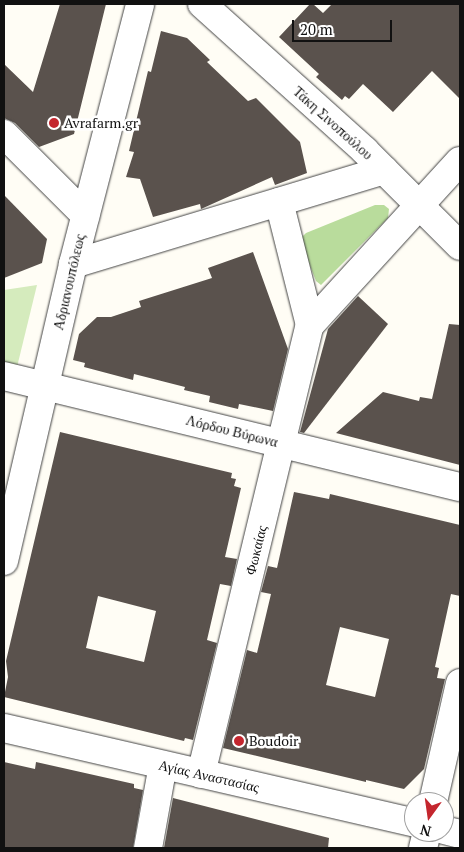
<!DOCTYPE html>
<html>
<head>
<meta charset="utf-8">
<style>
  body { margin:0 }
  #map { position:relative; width:464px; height:852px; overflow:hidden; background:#fffdf5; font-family:"PT Serif",serif }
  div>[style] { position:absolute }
  .green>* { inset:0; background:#d5ebbd }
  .forest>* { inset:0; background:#b9dc9c }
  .building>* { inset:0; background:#5a524d }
  .roads { filter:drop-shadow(0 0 1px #444) drop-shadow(0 0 1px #444) }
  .street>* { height:28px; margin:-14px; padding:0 14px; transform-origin:14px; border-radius:14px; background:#fff }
  .dots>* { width:14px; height:14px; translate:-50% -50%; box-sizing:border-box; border:2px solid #fff; border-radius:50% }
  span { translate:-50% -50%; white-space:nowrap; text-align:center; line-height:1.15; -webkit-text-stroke:5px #fff; paint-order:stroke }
  .poi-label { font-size:14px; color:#111 }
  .left { translate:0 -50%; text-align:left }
  .street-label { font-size:14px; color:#111 }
  .frame { position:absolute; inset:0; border:5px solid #111; pointer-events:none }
  .north { position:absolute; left:404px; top:792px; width:50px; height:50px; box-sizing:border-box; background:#fff; border:1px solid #a0a0a0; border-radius:50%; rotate:194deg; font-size:14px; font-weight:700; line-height:20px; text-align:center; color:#111 }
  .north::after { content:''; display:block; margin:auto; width:18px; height:22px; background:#c4262e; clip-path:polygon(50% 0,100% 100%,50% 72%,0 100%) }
  .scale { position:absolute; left:292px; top:20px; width:100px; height:22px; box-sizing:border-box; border:2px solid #111; border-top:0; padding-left:6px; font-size:15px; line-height:18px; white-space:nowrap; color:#111; -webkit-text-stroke:4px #fff; paint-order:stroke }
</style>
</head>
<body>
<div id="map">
  <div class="green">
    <div style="clip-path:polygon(37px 285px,17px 367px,4px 364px,4px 290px)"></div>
  </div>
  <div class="forest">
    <div style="clip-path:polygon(375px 205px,384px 205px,389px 209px,388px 218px,321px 285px,316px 281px,301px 243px,302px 237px,306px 233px)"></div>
  </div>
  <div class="building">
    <div style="clip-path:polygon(60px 4px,106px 4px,74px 134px,39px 147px,15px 123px,4px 118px,4px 64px,33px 92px)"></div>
    <div style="clip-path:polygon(310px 4px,313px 4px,323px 13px,332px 4px,460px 4px,460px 99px,432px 71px,393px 112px,363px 84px,349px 99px,345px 96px,342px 100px,316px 77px,319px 74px,279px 37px)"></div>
    <div style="clip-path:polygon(161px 31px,187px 38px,210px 60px,207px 62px,248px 101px,256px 98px,300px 142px,307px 173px,275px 185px,272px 177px,201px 209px,200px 204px,153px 217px,140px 179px,126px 177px,134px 152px,129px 151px,148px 71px,151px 72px)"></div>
    <div style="clip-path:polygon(4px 195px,47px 239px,42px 263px,4px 278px)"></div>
    <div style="clip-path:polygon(253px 252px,288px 349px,273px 411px,239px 404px,238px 409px,209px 402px,210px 396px,184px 390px,185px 387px,134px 374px,133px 380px,84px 367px,85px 363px,73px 360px,79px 334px,97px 317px,111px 317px,141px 307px,139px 301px,212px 278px,208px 268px)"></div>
    <div style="clip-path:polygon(358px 296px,388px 324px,304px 433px,300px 432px,328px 329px)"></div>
    <div style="clip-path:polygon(449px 324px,460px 325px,460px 465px,336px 433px,383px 392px,419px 401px,420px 397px,432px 399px)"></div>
    <div style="clip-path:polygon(evenodd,60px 432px,232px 473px,231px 478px,236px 479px,234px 486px,241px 488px,225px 557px,237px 559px,231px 586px,220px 584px,207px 640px,217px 643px,193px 740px,185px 738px,184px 741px,4px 697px,8px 677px,6px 661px,60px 432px,98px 596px,156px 611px,144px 662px,86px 648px,98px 596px)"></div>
    <div style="clip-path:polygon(evenodd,294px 492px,329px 499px,330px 494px,460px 525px,460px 596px,451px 594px,435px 667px,439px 668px,437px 678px,445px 679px,424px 769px,404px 789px,366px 780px,366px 782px,223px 748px,247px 650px,257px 653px,271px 594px,261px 592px,268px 566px,277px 568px,294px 492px,340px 627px,389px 639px,375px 697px,326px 685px,340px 627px)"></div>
    <div style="clip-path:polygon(4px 762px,35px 769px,36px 762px,134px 784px,134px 788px,143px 790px,133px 848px,4px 848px)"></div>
    <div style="clip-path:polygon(173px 798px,329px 838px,328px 848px,164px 848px)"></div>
  </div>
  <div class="roads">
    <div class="street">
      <div style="left:202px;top:4px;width:219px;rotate:42deg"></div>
      <div style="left:365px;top:151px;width:134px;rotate:45deg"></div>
      <div style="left:4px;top:134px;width:115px;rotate:45deg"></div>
      <div style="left:73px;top:264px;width:325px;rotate:-16.8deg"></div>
      <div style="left:310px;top:325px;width:222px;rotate:-47.6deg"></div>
      <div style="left:4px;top:376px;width:469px;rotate:13.7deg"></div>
      <div style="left:4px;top:561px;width:305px;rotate:-76.9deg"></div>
      <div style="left:73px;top:264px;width:268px;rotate:-75.5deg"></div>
      <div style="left:4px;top:728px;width:421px;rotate:13deg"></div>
      <div style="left:201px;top:774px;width:462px;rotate:-76.4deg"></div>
      <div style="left:310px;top:325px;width:127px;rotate:-104.1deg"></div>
      <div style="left:433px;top:802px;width:122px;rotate:-77.2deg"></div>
      <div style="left:444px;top:830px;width:16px;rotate:14deg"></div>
      <div style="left:148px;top:848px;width:84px;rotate:-79.8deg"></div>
      <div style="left:423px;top:848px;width:16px;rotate:-76deg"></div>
    </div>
  </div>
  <div class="dots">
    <div style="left:54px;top:123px;background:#c4262e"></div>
    <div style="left:239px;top:741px;background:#c4262e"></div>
  </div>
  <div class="poi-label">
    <span class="left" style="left:64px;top:123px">Avrafarm.gr</span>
    <span class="left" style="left:249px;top:741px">Boudoir</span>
  </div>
  <div class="street-label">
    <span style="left:333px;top:123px;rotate:42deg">Τάκη Σινοπούλου</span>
    <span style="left:69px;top:282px;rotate:-77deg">Αδριανουπόλεως</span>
    <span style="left:232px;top:431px;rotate:14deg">Λόρδου Βύρωνα</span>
    <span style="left:256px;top:550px;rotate:-76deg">Φωκαίας</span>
    <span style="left:209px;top:776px;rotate:13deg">Αγίας Αναστασίας</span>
  </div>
  <div class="frame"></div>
  <div class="north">N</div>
  <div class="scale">20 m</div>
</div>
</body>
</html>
